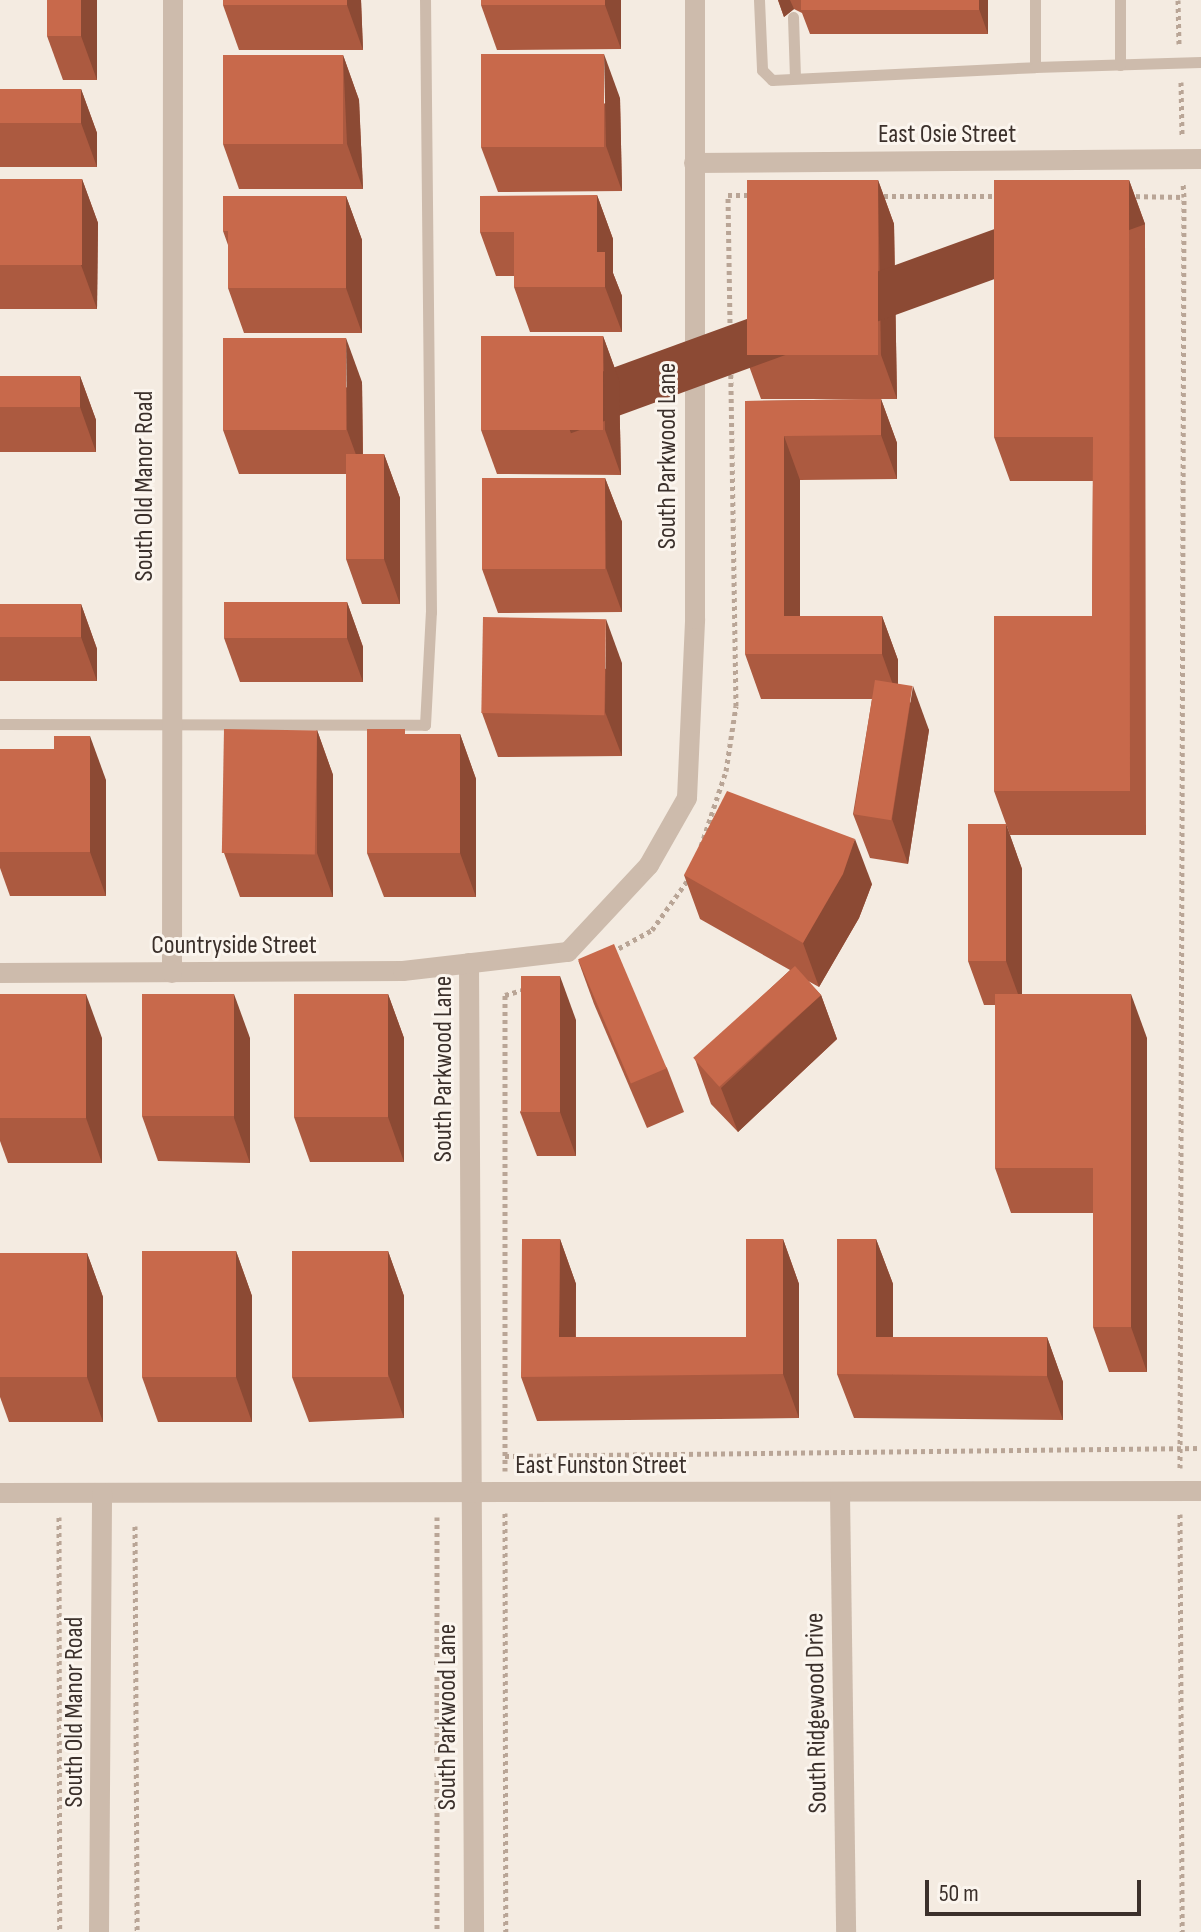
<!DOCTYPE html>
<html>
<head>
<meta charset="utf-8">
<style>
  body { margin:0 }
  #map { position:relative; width:1201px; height:1932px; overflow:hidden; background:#f4ebe1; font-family:"Sofia Sans Condensed",sans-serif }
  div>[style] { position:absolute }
  .path>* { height:5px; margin-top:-2.5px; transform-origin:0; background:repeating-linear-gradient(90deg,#b9a596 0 4px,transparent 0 8px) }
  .lane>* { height:11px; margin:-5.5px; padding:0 5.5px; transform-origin:5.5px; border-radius:5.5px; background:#cdbbac }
  .street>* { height:20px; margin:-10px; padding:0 10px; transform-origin:10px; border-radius:10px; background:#cdbbac }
  .wall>* { inset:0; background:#ac5a40 }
  .shaded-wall>* { inset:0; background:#8c4a34; transform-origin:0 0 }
  .building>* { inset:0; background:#c8694b; transform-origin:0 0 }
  span { translate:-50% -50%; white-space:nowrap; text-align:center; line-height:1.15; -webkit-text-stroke:6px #fbf5ee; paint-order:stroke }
  .street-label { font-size:26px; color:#3b302b }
  .scale { position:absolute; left:925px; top:1880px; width:216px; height:36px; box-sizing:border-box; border:4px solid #3b302b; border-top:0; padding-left:10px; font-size:24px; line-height:28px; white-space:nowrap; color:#3b302b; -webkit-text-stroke:6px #fbf5ee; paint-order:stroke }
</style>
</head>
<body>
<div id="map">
  <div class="path">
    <div style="left:1178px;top:0;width:44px;rotate:88.7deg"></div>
    <div style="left:1181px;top:82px;width:54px;rotate:88.9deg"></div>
    <div style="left:876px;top:196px;width:122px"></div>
    <div style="left:1128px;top:196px;width:56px;rotate:1deg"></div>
    <div style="left:1184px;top:197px;width:15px;rotate:-94deg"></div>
    <div style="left:701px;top:846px;width:79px;rotate:-71.6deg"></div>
    <div style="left:726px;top:771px;width:66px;rotate:-81.3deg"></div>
    <div style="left:736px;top:706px;width:511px;rotate:-90.9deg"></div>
    <div style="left:728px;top:195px;width:22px"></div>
    <div style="left:612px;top:952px;width:46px;rotate:-28.8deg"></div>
    <div style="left:652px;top:930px;width:65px;rotate:-54.4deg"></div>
    <div style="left:505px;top:1456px;width:696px;rotate:-0.66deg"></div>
    <div style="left:1180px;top:1468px;width:1271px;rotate:-89.82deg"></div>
    <div style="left:505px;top:1471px;width:476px;rotate:-90deg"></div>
    <div style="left:505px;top:995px;width:22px;rotate:-16deg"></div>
    <div style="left:505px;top:1513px;width:419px;rotate:89.9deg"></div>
    <div style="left:1180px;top:1514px;width:418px;rotate:89.7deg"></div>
    <div style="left:59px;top:1517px;width:415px;rotate:89.9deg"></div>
    <div style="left:437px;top:1517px;width:415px;rotate:90deg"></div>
    <div style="left:135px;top:1526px;width:406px;rotate:89.7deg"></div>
  </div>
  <div class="lane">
    <div style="left:759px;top:0;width:70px;rotate:87.5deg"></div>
    <div style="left:762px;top:70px;width:14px;rotate:45deg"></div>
    <div style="left:772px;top:80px;width:263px;rotate:-2.8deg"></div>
    <div style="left:1035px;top:0;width:67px;rotate:90deg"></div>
    <div style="left:1035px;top:67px;width:166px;rotate:-1.7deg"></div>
    <div style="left:1120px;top:0;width:65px;rotate:90deg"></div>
    <div style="left:793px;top:17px;width:61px;rotate:88.1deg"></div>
    <div style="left:0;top:724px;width:425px;rotate:0.1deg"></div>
    <div style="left:425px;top:725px;width:113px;rotate:-87deg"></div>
    <div style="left:431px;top:612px;width:612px;rotate:-90.56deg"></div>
  </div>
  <div class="street">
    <div style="left:694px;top:163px;width:507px;rotate:-0.45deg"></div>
    <div style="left:469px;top:963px;width:969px;rotate:89.7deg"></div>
    <div style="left:0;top:973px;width:403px;rotate:-0.3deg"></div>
    <div style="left:403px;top:971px;width:166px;rotate:-6.6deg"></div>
    <div style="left:568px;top:952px;width:119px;rotate:-47deg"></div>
    <div style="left:649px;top:865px;width:77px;rotate:-60.4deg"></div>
    <div style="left:687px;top:798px;width:179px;rotate:-87.4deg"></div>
    <div style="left:695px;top:619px;width:619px;rotate:-90deg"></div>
    <div style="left:172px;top:973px;width:973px;rotate:-89.94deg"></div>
    <div style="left:0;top:1493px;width:1201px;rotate:-0.1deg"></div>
    <div style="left:840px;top:1493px;width:439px;rotate:89.2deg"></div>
    <div style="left:99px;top:1932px;width:439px;rotate:-89.6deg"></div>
  </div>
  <div class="wall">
    <div style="clip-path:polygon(97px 0,97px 80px,63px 80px,47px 36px)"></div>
    <div style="clip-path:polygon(361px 0,363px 50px,239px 50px,223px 5px)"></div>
    <div style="clip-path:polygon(621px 0,621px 49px,497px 50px,481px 5px)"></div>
    <div style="clip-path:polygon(778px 0,988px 0,988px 34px,810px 34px,802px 13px,794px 9px,784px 17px)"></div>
    <div style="clip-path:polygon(343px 55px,359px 100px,363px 189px,239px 189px,223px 144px)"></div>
    <div style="clip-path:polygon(0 89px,81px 89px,97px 133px,97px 167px,0 167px)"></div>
    <div style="clip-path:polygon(620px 98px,622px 191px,498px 192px,481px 147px)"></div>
    <div style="clip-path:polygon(0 179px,82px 179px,98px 223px,97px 309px,0 309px)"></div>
    <div style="clip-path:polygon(878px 180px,894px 224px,897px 399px,881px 399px,897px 443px,897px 479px,800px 480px,800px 616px,882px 616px,898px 660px,898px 684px,929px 730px,908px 864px,870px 858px,853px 814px,872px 699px,761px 699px,745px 654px,745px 401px,878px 399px,761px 399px,745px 355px)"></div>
    <div style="clip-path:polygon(1129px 180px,1145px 224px,1146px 835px,1010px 835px,994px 791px,1092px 616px,1093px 481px,1010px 481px,994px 437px)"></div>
    <div style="clip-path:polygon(597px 195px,613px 239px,613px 273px,622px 296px,622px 332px,530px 332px,514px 287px,514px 276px,496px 276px,480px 232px)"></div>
    <div style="clip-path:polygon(346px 196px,362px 240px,362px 333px,244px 333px,228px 288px,228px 245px,223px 231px)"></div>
    <div style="clip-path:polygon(603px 336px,619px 380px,621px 475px,497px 474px,481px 430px)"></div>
    <div style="clip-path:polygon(0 376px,80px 376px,96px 420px,96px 452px,0 452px)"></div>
    <div style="clip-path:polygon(362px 382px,363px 454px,384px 454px,400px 498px,400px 604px,362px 604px,346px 559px,346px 474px,239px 474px,223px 430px)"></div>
    <div style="clip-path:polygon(605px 478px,622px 522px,622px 612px,498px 613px,482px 569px)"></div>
    <div style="clip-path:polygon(347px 602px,363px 647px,363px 682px,240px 682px,224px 638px)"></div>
    <div style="clip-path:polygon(0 604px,81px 604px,97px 649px,97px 681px,0 681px)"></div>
    <div style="clip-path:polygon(622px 663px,622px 756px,498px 757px,482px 713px)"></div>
    <div style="clip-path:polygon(317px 730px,333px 775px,333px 897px,240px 897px,224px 853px)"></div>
    <div style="clip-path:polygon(407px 734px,460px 734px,476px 779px,476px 897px,384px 897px,367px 853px)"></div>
    <div style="clip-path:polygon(0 749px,106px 780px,106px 896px,10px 896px,0 868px)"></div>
    <div style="clip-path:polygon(1006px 824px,1022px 869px,1022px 994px,1147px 1038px,1147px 1372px,1109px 1372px,1093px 1327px,1093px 1213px,1011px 1213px,995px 1168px,995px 1005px,984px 1005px,968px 961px)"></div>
    <div style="clip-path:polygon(684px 875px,872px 884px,859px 918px,819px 987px,808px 981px,821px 995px,837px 1039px,738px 1132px,711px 1104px,695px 1059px,790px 970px,700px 919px)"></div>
    <div style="clip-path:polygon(578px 960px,667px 1068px,684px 1112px,647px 1128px,594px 1004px)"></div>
    <div style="clip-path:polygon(0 994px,102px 1038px,102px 1163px,8px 1163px,0 1141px)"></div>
    <div style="clip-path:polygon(388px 994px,404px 1038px,404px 1162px,310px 1162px,294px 1117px)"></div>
    <div style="clip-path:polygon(576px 1020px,576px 1156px,537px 1156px,520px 1112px)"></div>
    <div style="clip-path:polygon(250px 1038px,250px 1163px,158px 1161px,142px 1116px)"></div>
    <div style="clip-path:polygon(560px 1239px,576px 1284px,576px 1337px,746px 1337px,783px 1239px,799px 1284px,799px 1418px,537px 1421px,521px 1377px)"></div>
    <div style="clip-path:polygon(876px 1239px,893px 1284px,893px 1337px,1047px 1337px,1063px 1382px,1063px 1420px,854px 1418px,837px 1374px)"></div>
    <div style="clip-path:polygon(236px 1251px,252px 1296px,252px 1422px,158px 1422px,142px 1377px)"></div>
    <div style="clip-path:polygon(388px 1251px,404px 1296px,404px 1418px,309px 1422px,292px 1377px)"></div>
    <div style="clip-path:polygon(0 1253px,87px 1253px,103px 1297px,103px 1422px,9px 1422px,0 1397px)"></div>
  </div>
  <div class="shaded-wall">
    <div style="clip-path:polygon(81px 0,97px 0,97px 80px,81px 36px)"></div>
    <div style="clip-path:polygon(347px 0,361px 0,363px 50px,347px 5px)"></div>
    <div style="clip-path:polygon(605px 0,621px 0,621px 49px,605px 5px)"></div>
    <div style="clip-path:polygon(778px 0,790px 0,794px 9px,784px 17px)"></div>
    <div style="clip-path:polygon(979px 0,988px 0,988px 34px,979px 9px)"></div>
    <div style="clip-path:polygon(604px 54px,620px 98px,622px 191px,606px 146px)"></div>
    <div style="clip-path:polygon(343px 55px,359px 100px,363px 189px,347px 144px)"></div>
    <div style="clip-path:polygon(81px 89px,97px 133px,97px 167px,81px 123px)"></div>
    <div style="clip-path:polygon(82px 179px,98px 223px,97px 309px,81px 265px)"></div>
    <div style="clip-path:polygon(878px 180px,894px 224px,897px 399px,881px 355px)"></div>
    <div style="left:1129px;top:180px;width:47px;height:611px;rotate:70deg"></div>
    <div style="clip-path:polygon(597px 195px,613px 239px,613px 273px,622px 296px,622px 332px,605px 287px,597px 252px)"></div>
    <div style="clip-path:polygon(346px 196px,362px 240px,362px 333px,346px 288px)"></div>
    <div style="clip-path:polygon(603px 336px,619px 380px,621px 475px,605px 430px)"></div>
    <div style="clip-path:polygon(346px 338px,362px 382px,363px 474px,347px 430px)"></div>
    <div style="clip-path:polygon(80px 376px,96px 420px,96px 452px,80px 407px)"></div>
    <div style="clip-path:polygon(881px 399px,897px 443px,897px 479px,881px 435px)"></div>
    <div style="clip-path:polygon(784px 436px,800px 480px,800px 654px,784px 616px)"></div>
    <div style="clip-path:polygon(384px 454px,400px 498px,400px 604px,384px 559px)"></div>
    <div style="clip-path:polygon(605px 478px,622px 522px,622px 612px,606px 568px)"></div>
    <div style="clip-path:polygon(347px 602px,363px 647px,363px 682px,347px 638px)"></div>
    <div style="clip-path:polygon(81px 604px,97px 649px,97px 681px,81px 637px)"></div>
    <div style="clip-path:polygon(882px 616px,898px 660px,898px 699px,882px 654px)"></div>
    <div style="clip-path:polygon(606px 619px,622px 663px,622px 756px,605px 712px)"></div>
    <div style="clip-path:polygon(913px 686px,929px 730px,908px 864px,892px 819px)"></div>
    <div style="clip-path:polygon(317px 730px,333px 775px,333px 897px,317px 853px)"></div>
    <div style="clip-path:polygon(460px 734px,476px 779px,476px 897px,460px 853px)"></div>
    <div style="clip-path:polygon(90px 736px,106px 780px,106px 896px,90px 852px)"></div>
    <div style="clip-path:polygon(1006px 824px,1022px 869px,1022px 1005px,1006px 961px)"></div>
    <div style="clip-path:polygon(855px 839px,872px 884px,859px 918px,819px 987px,803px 943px)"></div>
    <div style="clip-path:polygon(560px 976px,576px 1020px,576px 1156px,560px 1112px)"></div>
    <div style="clip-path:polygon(86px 994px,102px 1038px,102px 1163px,86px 1118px)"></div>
    <div style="clip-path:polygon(234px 994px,250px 1038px,250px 1163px,234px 1118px)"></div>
    <div style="clip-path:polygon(388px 994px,404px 1038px,404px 1162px,388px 1117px)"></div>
    <div style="clip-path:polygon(1131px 994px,1147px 1038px,1147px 1372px,1131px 1327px)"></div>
    <div style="clip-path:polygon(821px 995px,837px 1039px,738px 1132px,721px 1088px)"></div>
    <div style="clip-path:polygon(560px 1239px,576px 1284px,575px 1376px,559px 1337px)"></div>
    <div style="clip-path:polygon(783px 1239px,799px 1284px,799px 1418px,783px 1374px)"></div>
    <div style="clip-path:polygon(876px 1239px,893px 1284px,893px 1375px,876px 1337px)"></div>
    <div style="clip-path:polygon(236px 1251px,252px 1296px,252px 1422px,236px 1377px)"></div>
    <div style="clip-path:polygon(388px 1251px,404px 1296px,404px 1418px,388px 1374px)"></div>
    <div style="clip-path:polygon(87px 1253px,103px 1297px,103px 1422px,87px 1377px)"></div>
    <div style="clip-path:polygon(1047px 1337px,1063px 1382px,1063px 1420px,1047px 1376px)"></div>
  </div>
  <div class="building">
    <div style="left:47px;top:0;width:34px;height:36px"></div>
    <div style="left:223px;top:0;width:124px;height:5px"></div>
    <div style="left:481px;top:0;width:124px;height:5px"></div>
    <div style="left:801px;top:0;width:178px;height:10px"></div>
    <div style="left:481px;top:54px;width:123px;height:93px"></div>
    <div style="left:223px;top:55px;width:120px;height:89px"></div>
    <div style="left:0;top:89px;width:81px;height:34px"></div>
    <div style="left:0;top:179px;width:82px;height:86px"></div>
    <div style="left:747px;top:180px;width:131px;height:175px"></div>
    <div style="clip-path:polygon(994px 180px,1129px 180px,1130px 791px,994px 791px,994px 616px,1092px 616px,1093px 437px,994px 437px)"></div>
    <div style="clip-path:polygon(597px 195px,597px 252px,605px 252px,605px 287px,514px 287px,514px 232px,480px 232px,480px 196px)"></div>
    <div style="clip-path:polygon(223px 196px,346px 196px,346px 288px,228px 288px,228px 231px,223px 231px)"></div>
    <div style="left:481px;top:336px;width:122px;height:94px"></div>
    <div style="left:223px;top:338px;width:123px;height:92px"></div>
    <div style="left:0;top:376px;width:80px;height:31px"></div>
    <div style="clip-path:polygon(881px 399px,881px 435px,784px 436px,784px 616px,882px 616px,882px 654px,745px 654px,745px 401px)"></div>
    <div style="left:346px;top:454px;width:38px;height:105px"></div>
    <div style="left:482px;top:478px;width:123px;height:91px"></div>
    <div style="left:224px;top:602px;width:123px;height:36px"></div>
    <div style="left:0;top:604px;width:81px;height:33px"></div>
    <div style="left:483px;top:617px;width:123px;height:96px;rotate:1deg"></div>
    <div style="left:875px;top:680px;width:38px;height:136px;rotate:9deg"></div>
    <div style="left:224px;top:729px;width:93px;height:124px;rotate:1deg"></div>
    <div style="clip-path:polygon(367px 729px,405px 729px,405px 734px,460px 734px,460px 853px,367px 853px)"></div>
    <div style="clip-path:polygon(54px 736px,90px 736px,90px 852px,0 852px,0 749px,54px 749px)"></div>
    <div style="clip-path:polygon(727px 791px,855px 839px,843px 874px,803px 943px,684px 875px)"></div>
    <div style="left:968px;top:824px;width:38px;height:137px"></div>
    <div style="left:614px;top:944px;width:135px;height:39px;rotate:67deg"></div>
    <div style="left:795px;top:966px;width:39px;height:137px;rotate:48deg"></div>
    <div style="left:521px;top:976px;width:39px;height:136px"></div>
    <div style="left:0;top:994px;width:86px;height:124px"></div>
    <div style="left:142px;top:994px;width:92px;height:122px"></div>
    <div style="left:388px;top:994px;width:123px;height:94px;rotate:90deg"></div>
    <div style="clip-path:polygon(995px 994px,1131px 994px,1131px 1327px,1093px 1327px,1093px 1168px,995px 1168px)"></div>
    <div style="clip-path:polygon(522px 1239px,560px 1239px,559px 1337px,746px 1337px,746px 1239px,783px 1239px,783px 1374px,521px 1377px)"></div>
    <div style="clip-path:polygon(837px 1239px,876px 1239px,876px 1337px,1047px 1337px,1047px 1376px,837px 1374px)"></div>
    <div style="left:236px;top:1251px;width:126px;height:94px;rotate:90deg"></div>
    <div style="left:292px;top:1251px;width:96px;height:126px"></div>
    <div style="left:0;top:1253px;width:87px;height:124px"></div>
  </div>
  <div class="street-label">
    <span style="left:947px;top:135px">East Osie Street</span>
    <span style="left:668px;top:456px;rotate:-90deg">South Parkwood Lane</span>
    <span style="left:145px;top:486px;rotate:-90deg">South Old Manor Road</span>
    <span style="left:234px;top:946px">Countryside Street</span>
    <span style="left:444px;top:1069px;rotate:-90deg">South Parkwood Lane</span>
    <span style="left:601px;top:1466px">East Funston Street</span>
    <span style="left:75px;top:1712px;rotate:-90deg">South Old Manor Road</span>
    <span style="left:817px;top:1713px;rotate:-91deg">South Ridgewood Drive</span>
    <span style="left:448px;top:1717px;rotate:-90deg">South Parkwood Lane</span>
  </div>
  <div class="scale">50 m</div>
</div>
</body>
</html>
